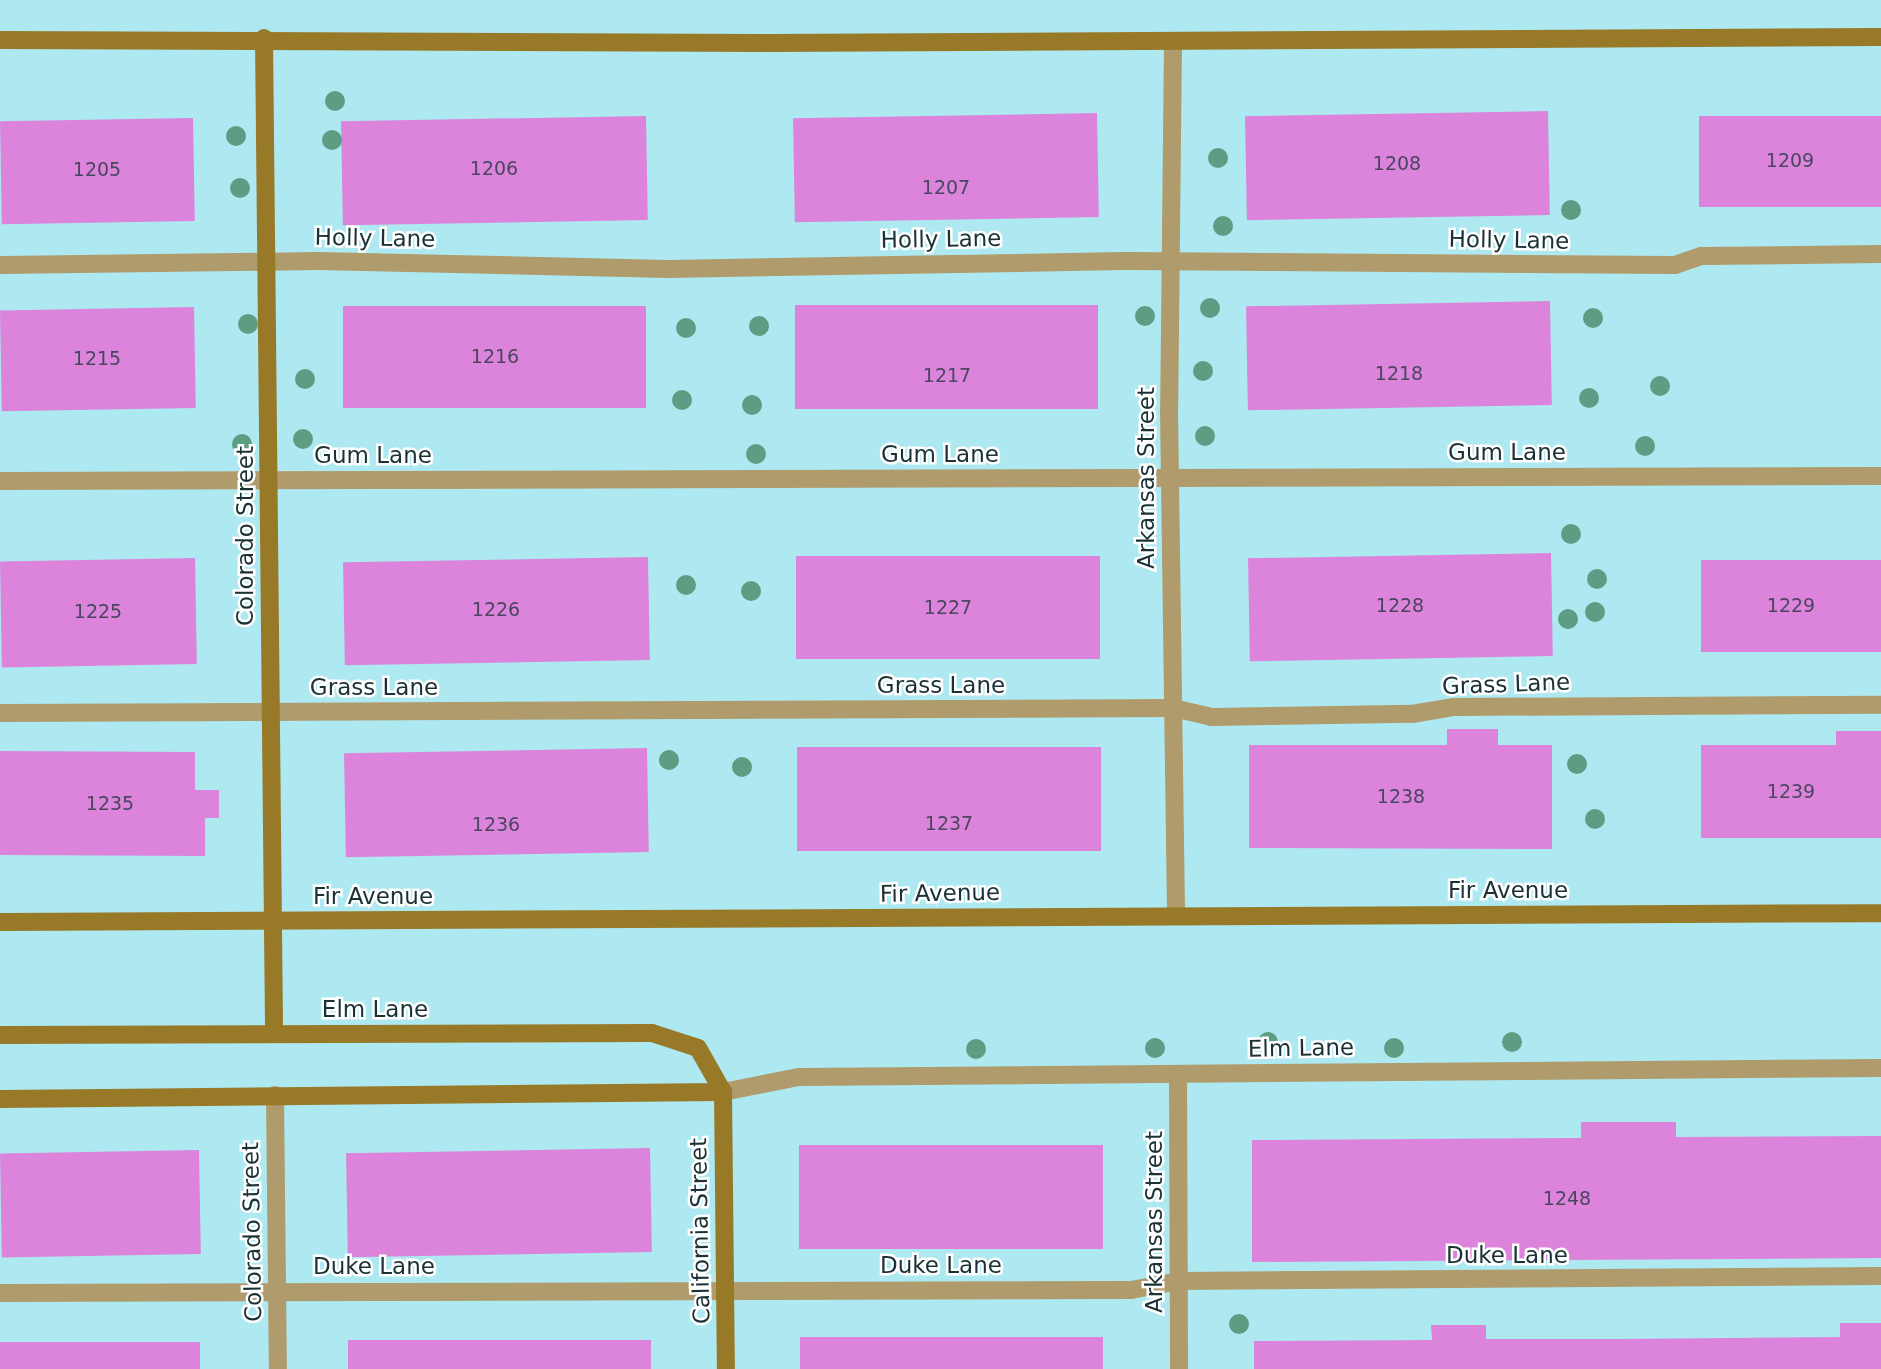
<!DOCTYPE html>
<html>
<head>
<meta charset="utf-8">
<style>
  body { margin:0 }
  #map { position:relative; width:1881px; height:1369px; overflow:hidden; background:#aee9f2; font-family:"DejaVu Sans",sans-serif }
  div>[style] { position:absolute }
  .building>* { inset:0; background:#dc84db; transform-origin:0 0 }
  .lane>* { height:18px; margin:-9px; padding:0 9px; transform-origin:9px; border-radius:9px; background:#af9b6b }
  .street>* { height:18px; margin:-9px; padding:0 9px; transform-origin:9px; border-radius:9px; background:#af9b6b }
  .secondary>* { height:18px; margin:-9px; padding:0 9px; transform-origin:9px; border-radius:9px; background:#987928 }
  .trees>* { width:20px; height:20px; margin:-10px; border-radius:50%; background:#5c9d83 }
  span { translate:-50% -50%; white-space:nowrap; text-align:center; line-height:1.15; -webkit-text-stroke:5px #fefefe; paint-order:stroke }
  .number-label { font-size:19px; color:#4a465f }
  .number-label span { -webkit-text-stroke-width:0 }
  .street-label { font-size:23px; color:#1a3236 }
</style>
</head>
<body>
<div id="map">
  <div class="building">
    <div style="left:1548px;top:111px;width:104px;height:303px;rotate:89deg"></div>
    <div style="left:1097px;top:113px;width:104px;height:304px;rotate:89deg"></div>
    <div style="left:646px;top:116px;width:104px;height:305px;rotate:89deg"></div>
    <div style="left:1699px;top:116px;width:182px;height:91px"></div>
    <div style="left:193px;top:118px;width:103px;height:193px;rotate:89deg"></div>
    <div style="left:1550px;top:301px;width:104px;height:304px;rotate:89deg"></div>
    <div style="left:1098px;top:305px;width:104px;height:303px;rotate:90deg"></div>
    <div style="left:343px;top:306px;width:303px;height:102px"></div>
    <div style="left:194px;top:307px;width:101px;height:194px;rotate:89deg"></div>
    <div style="left:1551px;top:553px;width:103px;height:303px;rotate:89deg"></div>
    <div style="left:796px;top:556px;width:304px;height:103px"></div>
    <div style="left:648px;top:557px;width:103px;height:305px;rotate:89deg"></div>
    <div style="left:195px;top:558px;width:106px;height:195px;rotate:89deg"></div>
    <div style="left:1701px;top:560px;width:180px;height:92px"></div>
    <div style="clip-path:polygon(1447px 729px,1498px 729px,1498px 745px,1552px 745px,1552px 849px,1249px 848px,1249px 745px,1447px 745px)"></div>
    <div style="clip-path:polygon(1836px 731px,1881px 731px,1881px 838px,1701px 838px,1701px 745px,1836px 745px)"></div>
    <div style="left:1101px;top:747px;width:104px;height:304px;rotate:90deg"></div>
    <div style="left:647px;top:748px;width:104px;height:303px;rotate:89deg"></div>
    <div style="clip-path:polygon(0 751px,195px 752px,195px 790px,219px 790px,219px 818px,205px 818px,205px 856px,0 855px)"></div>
    <div style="clip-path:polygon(1581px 1122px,1676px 1122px,1676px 1137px,1881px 1136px,1881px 1258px,1252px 1262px,1252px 1140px,1581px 1138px)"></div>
    <div style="left:1103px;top:1145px;width:104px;height:304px;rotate:90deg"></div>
    <div style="left:650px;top:1148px;width:104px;height:304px;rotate:89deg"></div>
    <div style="left:199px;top:1150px;width:104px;height:199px;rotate:89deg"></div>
    <div style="clip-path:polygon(1840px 1323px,1881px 1323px,1881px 1369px,1254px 1369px,1254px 1341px,1432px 1340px,1431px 1325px,1486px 1325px,1486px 1339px,1625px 1339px,1840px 1337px)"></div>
    <div style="left:1103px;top:1337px;width:32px;height:303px;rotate:90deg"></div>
    <div style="left:651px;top:1340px;width:29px;height:303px;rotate:90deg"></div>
    <div style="left:200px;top:1342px;width:27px;height:200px;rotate:90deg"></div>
  </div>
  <div class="lane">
    <div style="left:1173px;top:42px;width:368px;rotate:90.6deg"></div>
    <div style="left:1169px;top:410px;width:504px;rotate:89.2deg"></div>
    <div style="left:0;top:265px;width:318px;rotate:-0.7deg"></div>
    <div style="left:318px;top:261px;width:350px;rotate:1.3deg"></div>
    <div style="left:668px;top:269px;width:456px;rotate:-1deg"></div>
    <div style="left:1124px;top:261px;width:551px;rotate:0.42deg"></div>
    <div style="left:1675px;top:265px;width:28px;rotate:-19deg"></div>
    <div style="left:1701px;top:256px;width:180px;rotate:-0.6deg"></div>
    <div style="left:0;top:481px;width:1881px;rotate:-0.15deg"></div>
    <div style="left:0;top:713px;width:1173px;rotate:-0.24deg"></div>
    <div style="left:1173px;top:708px;width:39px;rotate:13deg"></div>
    <div style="left:1211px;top:717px;width:201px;rotate:-0.9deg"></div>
    <div style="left:1412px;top:714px;width:43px;rotate:-9.5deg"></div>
    <div style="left:1454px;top:707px;width:427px;rotate:-0.3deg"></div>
    <div style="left:723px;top:1092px;width:77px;rotate:-11.2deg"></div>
    <div style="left:799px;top:1077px;width:1082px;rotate:-0.48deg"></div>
    <div style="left:0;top:1293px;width:1131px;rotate:-0.15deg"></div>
    <div style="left:1131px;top:1290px;width:49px;rotate:-10.6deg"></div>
    <div style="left:1179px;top:1281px;width:702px;rotate:-0.41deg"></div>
  </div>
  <div class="street">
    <div style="left:1178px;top:1076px;width:293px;rotate:89.8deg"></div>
    <div style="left:275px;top:1095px;width:274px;rotate:89.4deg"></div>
  </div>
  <div class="secondary">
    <div style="left:264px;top:38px;width:996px;rotate:89.42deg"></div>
    <div style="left:0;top:40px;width:767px;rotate:0.22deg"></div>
    <div style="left:767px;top:43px;width:1114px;rotate:-0.31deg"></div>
    <div style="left:0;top:922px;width:1881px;rotate:-0.27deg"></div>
    <div style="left:0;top:1035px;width:652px;rotate:-0.18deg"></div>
    <div style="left:652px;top:1033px;width:48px;rotate:18.1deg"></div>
    <div style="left:698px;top:1048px;width:51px;rotate:60.4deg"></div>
    <div style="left:723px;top:1092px;width:277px;rotate:89.4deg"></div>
    <div style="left:0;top:1099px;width:723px;rotate:-0.55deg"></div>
  </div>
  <div class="trees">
    <div style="left:335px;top:101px"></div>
    <div style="left:236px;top:136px"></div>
    <div style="left:332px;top:140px"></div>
    <div style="left:1218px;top:158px"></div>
    <div style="left:240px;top:188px"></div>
    <div style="left:1571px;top:210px"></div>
    <div style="left:1223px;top:226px"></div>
    <div style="left:1210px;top:308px"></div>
    <div style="left:1145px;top:316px"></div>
    <div style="left:1593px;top:318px"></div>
    <div style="left:248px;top:324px"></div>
    <div style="left:759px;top:326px"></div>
    <div style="left:686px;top:328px"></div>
    <div style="left:1203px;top:371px"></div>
    <div style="left:305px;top:379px"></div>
    <div style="left:1660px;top:386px"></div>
    <div style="left:1589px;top:398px"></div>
    <div style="left:682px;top:400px"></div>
    <div style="left:752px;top:405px"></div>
    <div style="left:1205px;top:436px"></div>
    <div style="left:303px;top:439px"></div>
    <div style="left:242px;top:444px"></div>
    <div style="left:1645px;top:446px"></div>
    <div style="left:756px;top:454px"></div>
    <div style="left:1571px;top:534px"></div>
    <div style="left:1597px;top:579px"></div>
    <div style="left:686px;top:585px"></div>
    <div style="left:751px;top:591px"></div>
    <div style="left:1595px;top:612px"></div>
    <div style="left:1568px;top:619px"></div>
    <div style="left:669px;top:760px"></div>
    <div style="left:1577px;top:764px"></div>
    <div style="left:742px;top:767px"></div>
    <div style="left:1595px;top:819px"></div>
    <div style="left:1268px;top:1042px"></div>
    <div style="left:1512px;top:1042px"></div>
    <div style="left:1155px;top:1048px"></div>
    <div style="left:1394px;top:1048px"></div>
    <div style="left:976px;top:1049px"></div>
    <div style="left:1239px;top:1324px"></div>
  </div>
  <div class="number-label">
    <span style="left:1790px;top:161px">1209</span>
    <span style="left:1397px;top:164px">1208</span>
    <span style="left:494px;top:169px">1206</span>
    <span style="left:97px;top:170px">1205</span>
    <span style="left:946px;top:188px">1207</span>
    <span style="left:495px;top:357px">1216</span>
    <span style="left:97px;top:359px">1215</span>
    <span style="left:1399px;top:374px">1218</span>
    <span style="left:947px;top:376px">1217</span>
    <span style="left:1400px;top:606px">1228</span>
    <span style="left:1791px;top:606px">1229</span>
    <span style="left:948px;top:608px">1227</span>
    <span style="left:496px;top:610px">1226</span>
    <span style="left:98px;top:612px">1225</span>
    <span style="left:1791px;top:792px">1239</span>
    <span style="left:1401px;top:797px">1238</span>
    <span style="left:110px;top:804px">1235</span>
    <span style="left:949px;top:824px">1237</span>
    <span style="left:496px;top:825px">1236</span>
    <span style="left:1567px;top:1199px">1248</span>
  </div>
  <div class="street-label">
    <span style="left:375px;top:238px;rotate:1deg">Holly Lane</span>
    <span style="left:941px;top:239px;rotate:-1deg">Holly Lane</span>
    <span style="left:1509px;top:240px;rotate:1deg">Holly Lane</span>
    <span style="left:1507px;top:452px">Gum Lane</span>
    <span style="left:940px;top:454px">Gum Lane</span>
    <span style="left:373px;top:455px">Gum Lane</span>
    <span style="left:1146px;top:478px;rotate:-90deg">Arkansas Street</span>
    <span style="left:245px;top:536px;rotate:-90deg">Colorado Street</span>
    <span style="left:1506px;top:684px;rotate:-2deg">Grass Lane</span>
    <span style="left:941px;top:685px">Grass Lane</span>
    <span style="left:374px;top:687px">Grass Lane</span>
    <span style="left:1508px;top:890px">Fir Avenue</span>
    <span style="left:940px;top:893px;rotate:-1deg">Fir Avenue</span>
    <span style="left:373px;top:896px">Fir Avenue</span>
    <span style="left:375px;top:1009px">Elm Lane</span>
    <span style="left:1301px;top:1048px;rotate:-1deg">Elm Lane</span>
    <span style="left:1154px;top:1222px;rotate:-90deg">Arkansas Street</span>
    <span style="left:700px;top:1231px;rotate:-91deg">California Street</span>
    <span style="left:252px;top:1232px;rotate:-91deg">Colorado Street</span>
    <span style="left:1507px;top:1255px">Duke Lane</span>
    <span style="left:941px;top:1265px">Duke Lane</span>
    <span style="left:374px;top:1266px">Duke Lane</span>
  </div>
</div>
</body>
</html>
